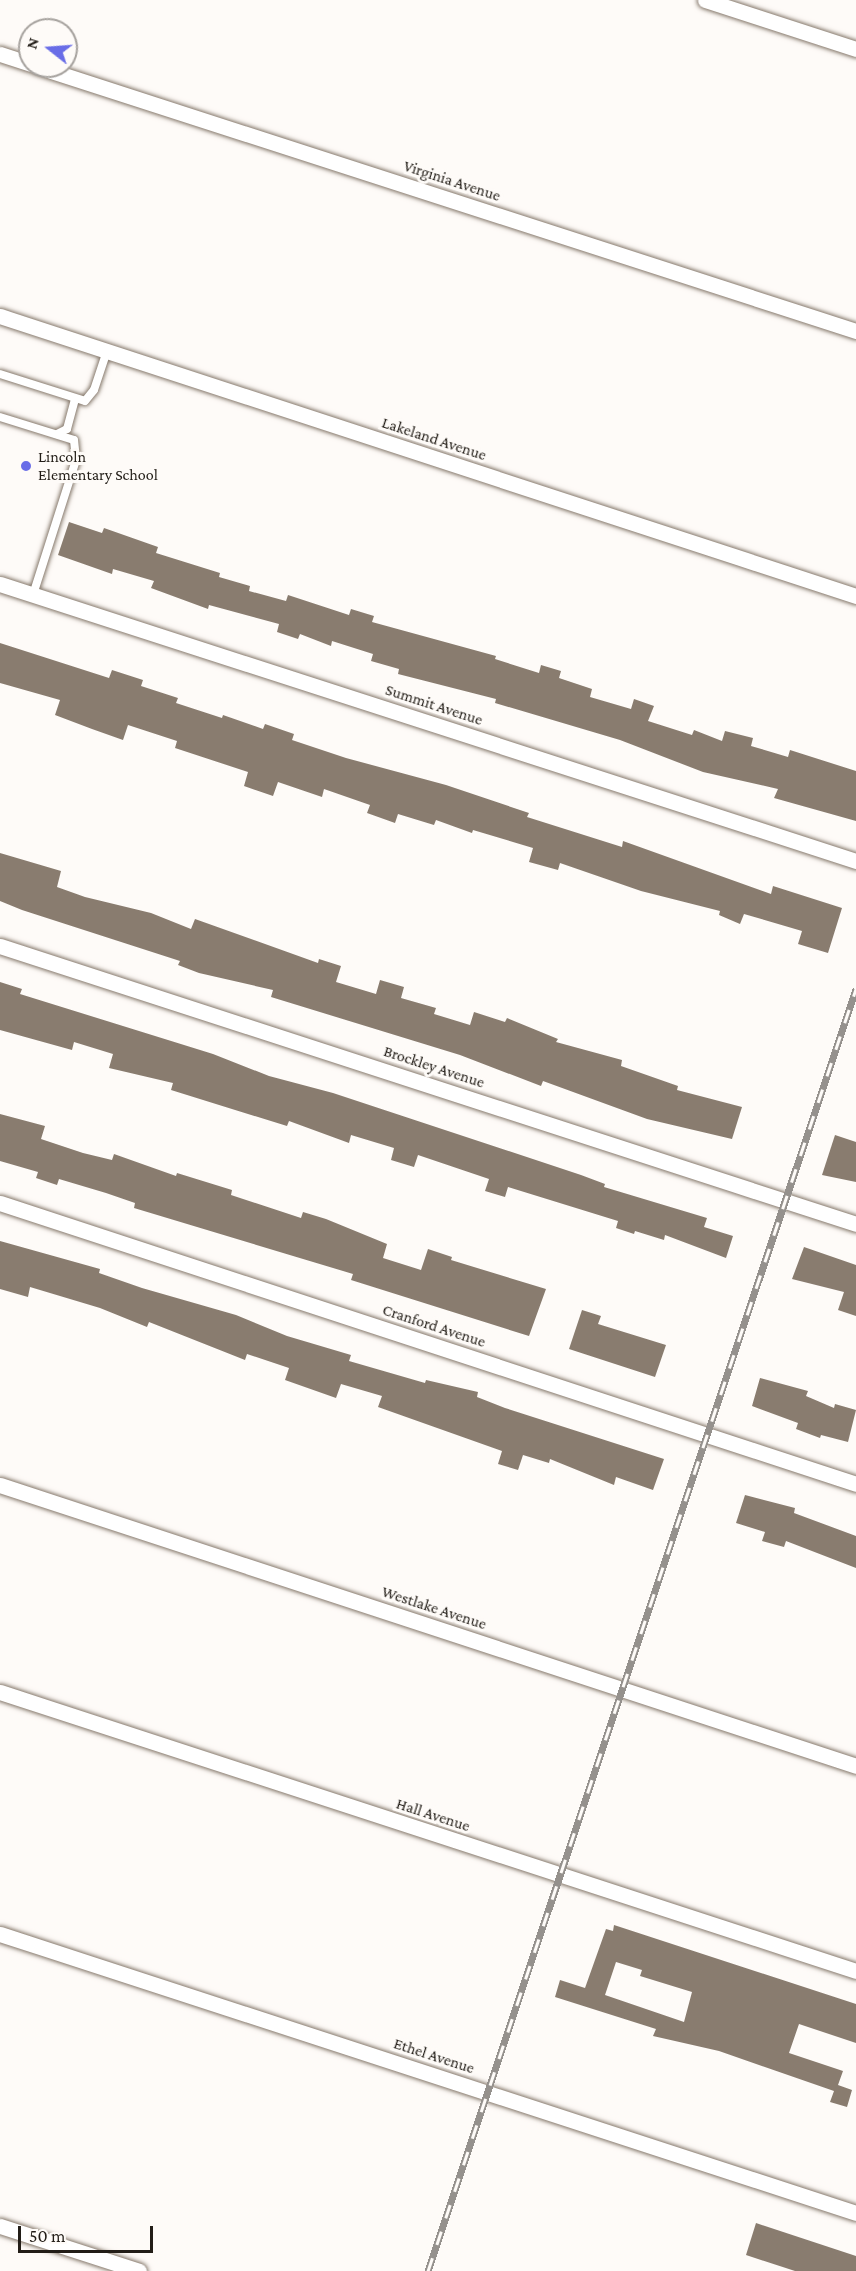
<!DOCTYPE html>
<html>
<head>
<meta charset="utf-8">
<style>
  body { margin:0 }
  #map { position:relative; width:856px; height:2271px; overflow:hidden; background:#fefbf8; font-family:"Crimson Pro",serif }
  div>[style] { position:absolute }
  .building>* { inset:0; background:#897c6f }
  .roads { filter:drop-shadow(0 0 2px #86796c) drop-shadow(0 0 2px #86796c) }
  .service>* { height:8px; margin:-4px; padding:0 4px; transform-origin:4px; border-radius:4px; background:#fff }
  .minor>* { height:15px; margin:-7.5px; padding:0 7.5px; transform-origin:7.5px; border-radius:7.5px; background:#fff }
  .rail>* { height:7px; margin-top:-3.5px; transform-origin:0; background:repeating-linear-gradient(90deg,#fefbf8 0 14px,#95918d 0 28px); box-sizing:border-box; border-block:2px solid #95918d }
  .dots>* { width:16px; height:16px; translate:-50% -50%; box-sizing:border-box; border:3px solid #fefbf8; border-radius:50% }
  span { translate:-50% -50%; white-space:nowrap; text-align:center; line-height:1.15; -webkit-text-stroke:6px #fefbf8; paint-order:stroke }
  .street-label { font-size:16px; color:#221d17 }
  .poi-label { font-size:16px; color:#221d17 }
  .left { translate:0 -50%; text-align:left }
  .north { position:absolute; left:18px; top:18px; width:60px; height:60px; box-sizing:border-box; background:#fefbf8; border:2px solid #a6a29e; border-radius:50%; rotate:287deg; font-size:16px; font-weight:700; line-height:24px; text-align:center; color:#221d17 }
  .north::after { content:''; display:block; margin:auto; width:21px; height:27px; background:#696de7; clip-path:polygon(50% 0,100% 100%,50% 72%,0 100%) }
  .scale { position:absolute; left:18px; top:2226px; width:135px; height:27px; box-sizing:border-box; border:3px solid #221d17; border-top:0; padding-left:8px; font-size:18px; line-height:21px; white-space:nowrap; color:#221d17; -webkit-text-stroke:4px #fefbf8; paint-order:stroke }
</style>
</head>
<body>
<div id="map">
  <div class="building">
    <div style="clip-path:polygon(69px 522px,102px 533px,104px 528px,158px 547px,156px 553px,220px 573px,219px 577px,250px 586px,249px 591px,286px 601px,288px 595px,349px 615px,351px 609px,374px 616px,372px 622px,496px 656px,495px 659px,539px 673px,541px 665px,561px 671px,559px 678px,592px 689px,590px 697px,631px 709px,634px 699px,654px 706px,648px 721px,692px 735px,694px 730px,722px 741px,725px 731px,753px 738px,751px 746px,788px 757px,790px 750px,856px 771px,856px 821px,774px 798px,778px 789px,703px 772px,620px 740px,495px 703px,496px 699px,398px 674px,399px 669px,371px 661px,373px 654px,332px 641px,331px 646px,300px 634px,298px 639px,277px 632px,279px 624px,209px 605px,208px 609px,151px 588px,154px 581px,113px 569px,112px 574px,58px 555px)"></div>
    <div style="clip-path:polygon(0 643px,109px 678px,112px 670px,143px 680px,141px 686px,178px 698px,176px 703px,222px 718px,223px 715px,263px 729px,265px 724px,294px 734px,292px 740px,346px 758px,446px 785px,529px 813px,527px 817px,622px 847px,623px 841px,771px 894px,773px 886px,842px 908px,828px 953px,798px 944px,802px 931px,744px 914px,740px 924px,719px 915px,720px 911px,641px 891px,560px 863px,558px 870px,529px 862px,533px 848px,473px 830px,472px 833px,436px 820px,434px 825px,398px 814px,395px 823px,367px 813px,370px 805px,324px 789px,322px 797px,278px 782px,273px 796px,244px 786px,248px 772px,175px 748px,177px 741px,128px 725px,123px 740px,92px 729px,55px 715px,60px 700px,0 683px)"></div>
    <div style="clip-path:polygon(0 853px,61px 871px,57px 887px,85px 897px,151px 913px,191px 929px,195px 919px,318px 963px,319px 959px,341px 966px,336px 982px,376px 994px,380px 980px,404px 987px,401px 998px,436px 1008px,434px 1014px,470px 1025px,474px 1012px,505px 1022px,507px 1018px,558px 1039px,556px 1042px,622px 1060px,621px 1066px,678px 1086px,677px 1090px,742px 1107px,732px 1139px,647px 1119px,543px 1081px,541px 1086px,460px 1055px,271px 997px,273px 990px,199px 973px,178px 965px,180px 961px,22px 910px,0 901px)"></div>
    <div style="clip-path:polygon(0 982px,22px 989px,20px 994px,213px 1054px,269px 1076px,333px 1093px,581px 1175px,605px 1184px,604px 1187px,707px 1218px,704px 1227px,733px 1236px,726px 1258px,665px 1235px,664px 1240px,635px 1231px,634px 1234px,616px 1228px,618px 1221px,508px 1187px,505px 1197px,485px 1191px,489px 1179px,418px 1155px,414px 1167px,391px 1160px,394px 1148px,351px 1135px,349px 1143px,289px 1121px,287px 1126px,171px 1090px,173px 1083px,109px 1068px,113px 1054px,74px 1042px,72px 1050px,0 1030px)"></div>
    <div style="clip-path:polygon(0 1114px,45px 1126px,41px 1139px,83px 1153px,112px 1160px,114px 1154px,176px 1176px,177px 1173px,232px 1190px,231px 1195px,301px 1218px,303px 1212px,326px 1219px,387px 1244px,383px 1258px,421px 1270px,428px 1249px,452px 1257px,451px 1260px,546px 1289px,529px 1336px,351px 1280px,353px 1274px,134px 1208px,135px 1203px,106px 1193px,59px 1179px,57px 1185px,36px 1178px,38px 1172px,0 1161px)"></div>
    <div style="clip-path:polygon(835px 1135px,856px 1142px,856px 1182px,822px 1175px)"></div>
    <div style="clip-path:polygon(0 1241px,100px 1269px,99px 1273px,142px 1288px,236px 1315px,287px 1336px,351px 1355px,349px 1361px,425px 1383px,426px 1380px,478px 1392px,477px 1397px,505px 1408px,664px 1459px,653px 1490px,616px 1477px,614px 1485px,550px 1459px,549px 1463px,523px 1455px,518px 1470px,498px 1464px,502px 1451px,378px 1407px,382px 1396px,341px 1384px,336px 1398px,285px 1380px,289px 1368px,247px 1354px,245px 1360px,149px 1322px,147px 1327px,100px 1308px,30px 1287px,28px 1297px,0 1289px)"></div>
    <div style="clip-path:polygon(804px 1247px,856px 1265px,856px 1316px,838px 1310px,844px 1292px,792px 1279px)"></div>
    <div style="clip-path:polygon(582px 1310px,601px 1316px,598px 1324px,666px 1345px,655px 1377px,569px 1349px)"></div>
    <div style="clip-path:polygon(760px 1378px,808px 1391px,806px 1396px,834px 1408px,835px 1404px,856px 1410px,848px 1442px,821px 1435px,820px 1438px,796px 1429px,798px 1423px,752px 1406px)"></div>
    <div style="clip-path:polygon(745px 1495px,795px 1508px,794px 1513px,856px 1536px,856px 1568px,786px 1541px,784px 1547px,762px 1541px,765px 1532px,736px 1523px)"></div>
    <div style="clip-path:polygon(evenodd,614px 1925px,856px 2004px,856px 2043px,799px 2024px,789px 2053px,843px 2071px,838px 2085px,852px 2090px,847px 2107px,830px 2102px,834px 2091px,719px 2051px,653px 2036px,656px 2029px,555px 1997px,560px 1980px,585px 1988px,606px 1929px,613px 1931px,614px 1925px,616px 1962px,642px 1970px,640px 1976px,692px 1992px,684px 2022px,605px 1995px,616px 1962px)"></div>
    <div style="clip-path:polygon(756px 2223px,856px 2256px,856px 2271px,795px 2271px,746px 2255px)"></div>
  </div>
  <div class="roads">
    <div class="service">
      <div style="left:0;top:374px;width:89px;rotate:17.6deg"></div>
      <div style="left:85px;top:401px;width:14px;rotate:-51deg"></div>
      <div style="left:94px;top:390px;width:41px;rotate:-71.6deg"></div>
      <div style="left:0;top:417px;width:77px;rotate:17.3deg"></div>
      <div style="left:74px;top:440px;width:20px;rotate:84deg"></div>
      <div style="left:76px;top:460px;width:142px;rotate:107.7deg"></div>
      <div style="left:57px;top:434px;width:11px;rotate:-27deg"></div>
      <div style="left:67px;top:429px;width:31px;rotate:-75deg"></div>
    </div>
    <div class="minor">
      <div style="left:705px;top:0;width:159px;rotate:18deg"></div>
      <div style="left:0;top:54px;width:32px;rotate:18deg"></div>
      <div style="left:36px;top:66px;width:862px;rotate:17.91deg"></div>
      <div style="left:0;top:316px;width:901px;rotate:18.11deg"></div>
      <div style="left:0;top:584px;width:900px;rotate:17.93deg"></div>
      <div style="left:0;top:946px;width:900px;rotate:17.99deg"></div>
      <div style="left:0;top:1203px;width:901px;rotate:18.17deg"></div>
      <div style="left:0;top:1485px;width:901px;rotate:18.17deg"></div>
      <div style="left:0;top:1692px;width:900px;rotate:18.05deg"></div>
      <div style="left:0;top:1934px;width:900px;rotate:18.05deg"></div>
      <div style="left:0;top:2226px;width:146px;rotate:17.9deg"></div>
    </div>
  </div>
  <div class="rail">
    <div style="left:428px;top:2271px;width:1352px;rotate:-71.54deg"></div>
  </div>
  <div class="dots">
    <div style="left:26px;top:466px;background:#696de7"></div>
  </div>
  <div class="street-label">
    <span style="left:452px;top:181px;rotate:18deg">Virginia Avenue</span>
    <span style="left:434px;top:439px;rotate:18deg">Lakeland Avenue</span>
    <span style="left:434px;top:705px;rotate:18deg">Summit Avenue</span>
    <span style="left:434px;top:1067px;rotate:18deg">Brockley Avenue</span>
    <span style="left:434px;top:1326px;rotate:18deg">Cranford Avenue</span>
    <span style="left:434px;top:1608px;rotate:18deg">Westlake Avenue</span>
    <span style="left:433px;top:1815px;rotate:18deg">Hall Avenue</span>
    <span style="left:434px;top:2056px;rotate:18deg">Ethel Avenue</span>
  </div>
  <div class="poi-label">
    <span class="left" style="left:38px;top:466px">Lincoln<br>Elementary School</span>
  </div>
  <div class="north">N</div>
  <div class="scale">50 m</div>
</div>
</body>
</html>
